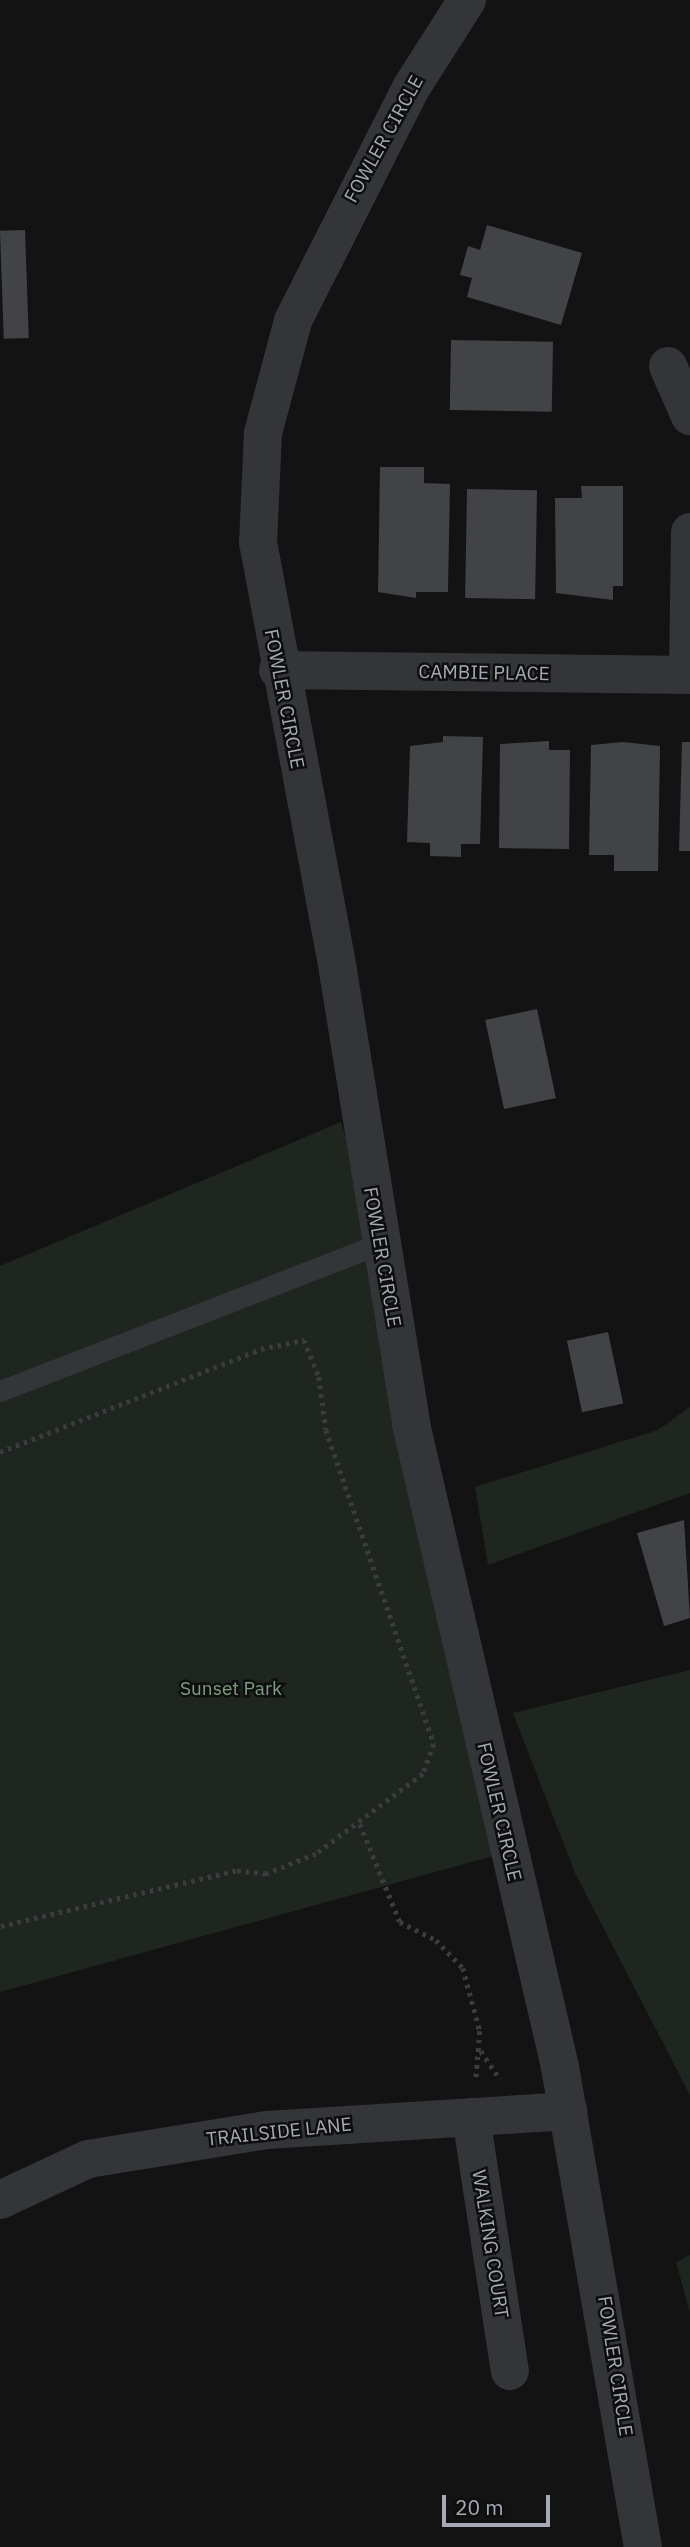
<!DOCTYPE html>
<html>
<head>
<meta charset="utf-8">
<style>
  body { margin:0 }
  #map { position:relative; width:690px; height:2547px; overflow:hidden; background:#131314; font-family:"IBM Plex Sans",sans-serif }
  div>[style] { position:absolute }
  .green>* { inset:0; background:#1f2620 }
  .building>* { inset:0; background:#424347; transform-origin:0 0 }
  .path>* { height:4.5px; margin-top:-2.25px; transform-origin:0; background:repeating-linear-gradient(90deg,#3a3c40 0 3.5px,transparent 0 8.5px) }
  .service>* { height:21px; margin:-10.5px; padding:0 10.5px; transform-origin:10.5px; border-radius:10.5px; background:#343539 }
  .minor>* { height:38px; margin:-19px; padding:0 19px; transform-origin:19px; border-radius:19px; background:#343539 }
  span { translate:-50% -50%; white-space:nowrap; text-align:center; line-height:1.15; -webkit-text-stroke:5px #0e0e0f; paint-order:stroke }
  .street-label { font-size:19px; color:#a5aab4 }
  .park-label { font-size:19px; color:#7d9e7f }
  .scale { position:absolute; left:442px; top:2495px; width:108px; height:32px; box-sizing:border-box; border:4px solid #a5aab4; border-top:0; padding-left:9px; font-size:21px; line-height:24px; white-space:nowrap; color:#a5aab4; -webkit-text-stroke:5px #0e0e0f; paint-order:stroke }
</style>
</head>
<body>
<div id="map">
  <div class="green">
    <div style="clip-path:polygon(341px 1122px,379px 1244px,497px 1855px,0 1992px,0 1266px)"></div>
    <div style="clip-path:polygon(690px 1407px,690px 1493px,488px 1565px,475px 1487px,658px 1430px)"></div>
    <div style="clip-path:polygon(690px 1670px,690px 2095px,575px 1873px,513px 1713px)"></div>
    <div style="clip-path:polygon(690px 2255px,690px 2313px,676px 2262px)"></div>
  </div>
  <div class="building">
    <div style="clip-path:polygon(487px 225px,582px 253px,561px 325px,467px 297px,472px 278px,460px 275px,468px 246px,480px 250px)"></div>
    <div style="left:25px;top:230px;width:108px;height:25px;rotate:88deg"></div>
    <div style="left:451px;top:340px;width:102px;height:70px;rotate:1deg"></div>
    <div style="clip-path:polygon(380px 467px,424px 467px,424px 483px,450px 484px,448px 592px,416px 592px,416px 598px,378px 592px)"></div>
    <div style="clip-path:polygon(581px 486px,623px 486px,623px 586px,613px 586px,613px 600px,556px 593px,555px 498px,582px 498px)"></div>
    <div style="left:467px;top:489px;width:70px;height:109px;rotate:1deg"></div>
    <div style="clip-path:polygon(443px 736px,483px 737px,480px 844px,461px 844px,461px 857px,430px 856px,430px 843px,407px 842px,410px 746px,443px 742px)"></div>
    <div style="clip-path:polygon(549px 741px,549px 750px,570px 750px,569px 849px,499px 848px,500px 744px)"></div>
    <div style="clip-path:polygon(623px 742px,660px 746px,658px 871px,614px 871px,614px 855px,589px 855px,591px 745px)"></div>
    <div style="clip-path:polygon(682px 742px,690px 742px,690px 851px,679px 851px)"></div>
    <div style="left:537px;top:1009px;width:91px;height:53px;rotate:78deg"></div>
    <div style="left:608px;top:1332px;width:73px;height:42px;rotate:78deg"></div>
    <div style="clip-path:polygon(684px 1520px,690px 1618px,664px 1626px,637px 1533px)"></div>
  </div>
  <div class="path">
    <div style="left:0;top:1452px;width:281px;rotate:-21.5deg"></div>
    <div style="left:261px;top:1349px;width:44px;rotate:-11.8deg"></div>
    <div style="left:304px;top:1340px;width:40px;rotate:68deg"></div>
    <div style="left:319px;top:1377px;width:53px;rotate:82.5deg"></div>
    <div style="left:326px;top:1430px;width:332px;rotate:71deg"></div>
    <div style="left:434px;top:1744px;width:32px;rotate:110deg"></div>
    <div style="left:423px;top:1774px;width:134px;rotate:143.2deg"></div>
    <div style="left:316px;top:1854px;width:54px;rotate:158.2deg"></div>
    <div style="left:266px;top:1874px;width:30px;rotate:-174deg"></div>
    <div style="left:236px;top:1871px;width:243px;rotate:166.7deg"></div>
    <div style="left:360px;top:1824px;width:106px;rotate:67.8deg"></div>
    <div style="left:400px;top:1922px;width:40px;rotate:26.6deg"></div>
    <div style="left:436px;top:1940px;width:39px;rotate:46deg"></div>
    <div style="left:463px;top:1968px;width:65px;rotate:74.9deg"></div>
    <div style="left:480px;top:2031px;width:49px;rotate:94.7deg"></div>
    <div style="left:481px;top:2051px;width:34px;rotate:56deg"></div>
  </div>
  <div class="service">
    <div style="left:0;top:1391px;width:407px;rotate:-21.2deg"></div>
  </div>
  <div class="minor">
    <div style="left:467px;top:0;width:104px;rotate:122.5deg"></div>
    <div style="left:411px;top:88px;width:261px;rotate:116.9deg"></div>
    <div style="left:293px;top:321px;width:116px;rotate:105deg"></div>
    <div style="left:263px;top:433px;width:109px;rotate:92.6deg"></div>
    <div style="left:258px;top:542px;width:436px;rotate:79.4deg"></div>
    <div style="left:338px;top:971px;width:459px;rotate:80.8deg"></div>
    <div style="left:411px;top:1424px;width:660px;rotate:76.95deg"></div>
    <div style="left:560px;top:2067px;width:487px;rotate:80.2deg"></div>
    <div style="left:668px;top:366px;width:55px;rotate:66.3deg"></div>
    <div style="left:278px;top:670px;width:412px;rotate:0.7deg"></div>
    <div style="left:688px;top:675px;width:143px;rotate:-89.2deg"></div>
    <div style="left:471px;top:2117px;width:257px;rotate:81.3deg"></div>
    <div style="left:0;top:2200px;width:97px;rotate:-25deg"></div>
    <div style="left:88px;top:2159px;width:181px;rotate:-9.2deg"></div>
    <div style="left:267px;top:2130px;width:302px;rotate:-3.6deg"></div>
  </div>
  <div class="street-label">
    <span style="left:384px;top:139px;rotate:-61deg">FOWLER CIRCLE</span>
    <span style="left:484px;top:673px;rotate:1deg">CAMBIE PLACE</span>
    <span style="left:284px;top:699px;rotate:79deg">FOWLER CIRCLE</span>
    <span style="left:382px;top:1257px;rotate:80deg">FOWLER CIRCLE</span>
    <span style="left:499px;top:1812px;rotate:77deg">FOWLER CIRCLE</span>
    <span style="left:279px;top:2132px;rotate:-6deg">TRAILSIDE LANE</span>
    <span style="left:490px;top:2244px;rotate:81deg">WALKING COURT</span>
    <span style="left:615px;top:2366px;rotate:81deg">FOWLER CIRCLE</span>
  </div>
  <div class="park-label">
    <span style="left:231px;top:1689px">Sunset Park</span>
  </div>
  <div class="scale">20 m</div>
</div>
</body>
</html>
